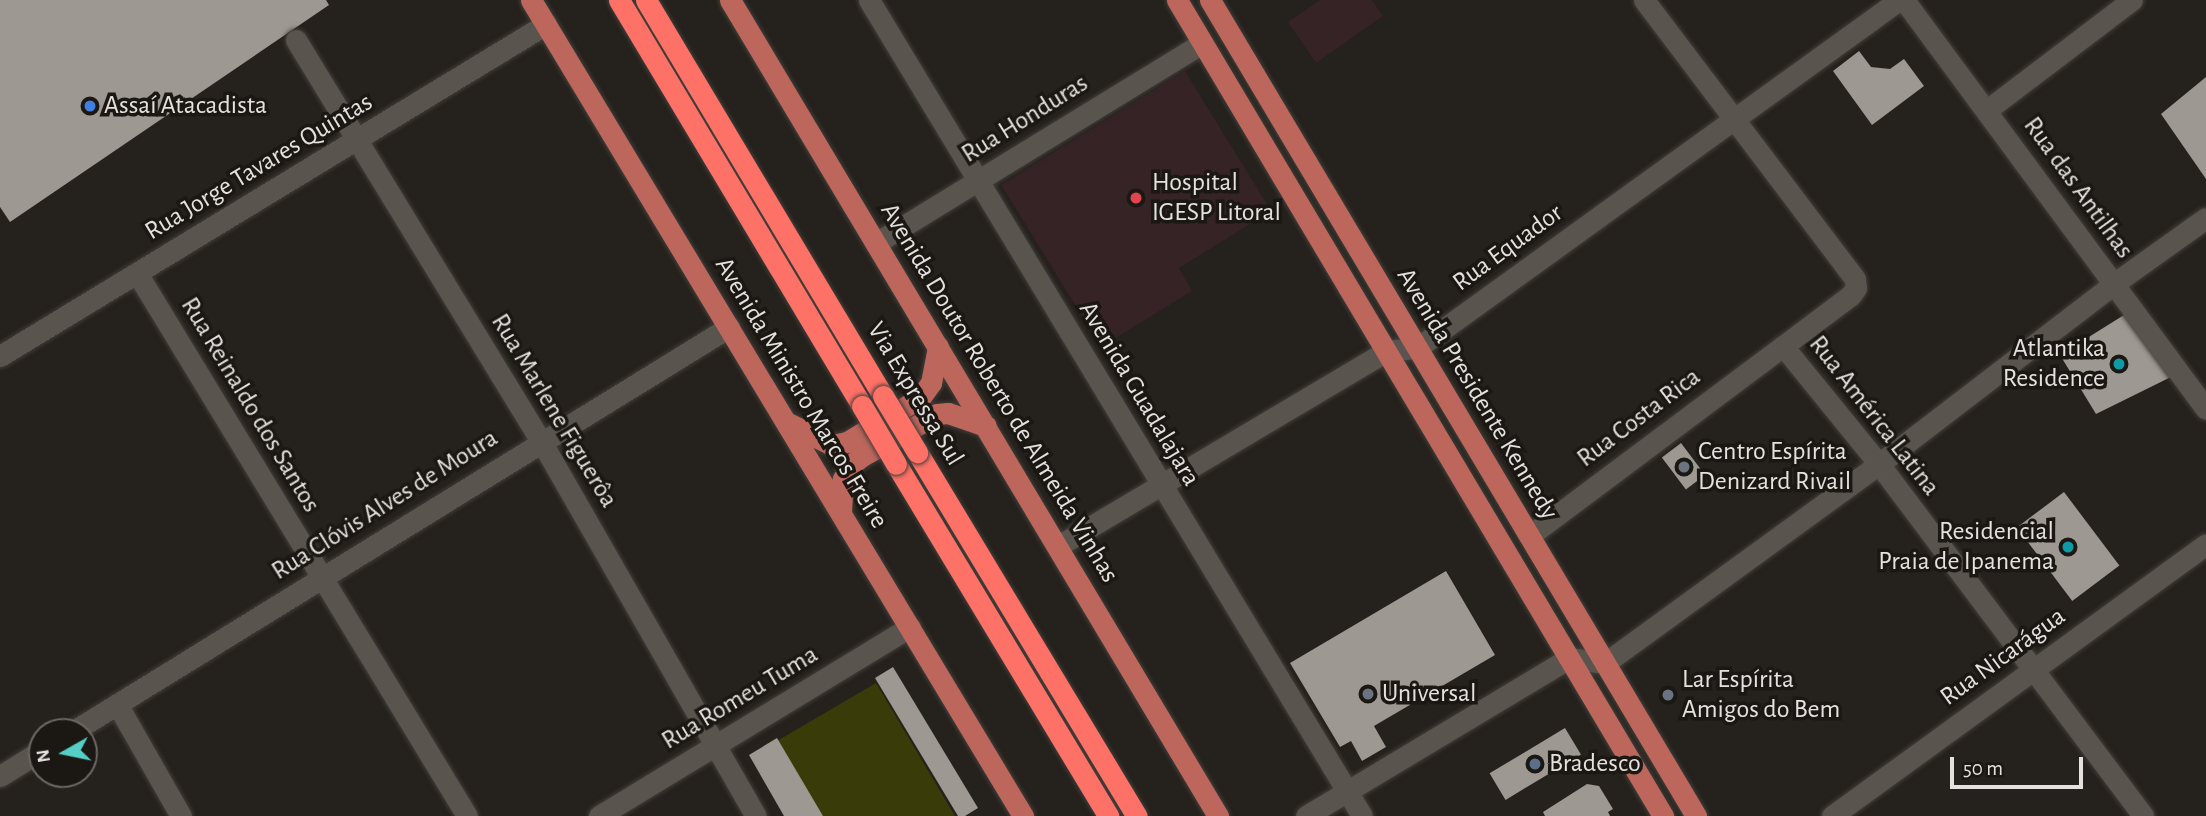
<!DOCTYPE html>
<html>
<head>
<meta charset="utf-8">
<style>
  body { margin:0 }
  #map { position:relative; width:2206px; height:816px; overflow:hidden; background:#25211c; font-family:"Alegreya Sans",sans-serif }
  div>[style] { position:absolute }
  .medical>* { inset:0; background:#362325 }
  .green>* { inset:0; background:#393c09 }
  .building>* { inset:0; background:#9d9891; transform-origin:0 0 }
  .roads { filter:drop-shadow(0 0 2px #413e3a) drop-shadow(0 0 2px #413e3a) }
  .minor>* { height:21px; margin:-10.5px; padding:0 10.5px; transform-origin:10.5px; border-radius:10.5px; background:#59554e }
  .major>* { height:21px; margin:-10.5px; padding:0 10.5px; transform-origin:10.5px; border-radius:10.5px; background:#bc665c }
  .highway>* { height:21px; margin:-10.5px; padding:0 10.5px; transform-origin:10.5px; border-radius:10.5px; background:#fe7166 }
  .bridges { filter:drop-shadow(0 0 2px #413e3a) drop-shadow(0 0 2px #413e3a) }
  .highway-bridge>* { height:21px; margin:-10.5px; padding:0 10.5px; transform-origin:10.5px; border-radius:10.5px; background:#fe7166 }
  .dots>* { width:19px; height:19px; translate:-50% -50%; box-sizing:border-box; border:4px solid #1b1813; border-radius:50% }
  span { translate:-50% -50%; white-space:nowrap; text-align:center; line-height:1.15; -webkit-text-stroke:7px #1b1813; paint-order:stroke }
  .poi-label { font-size:26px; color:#e4e1de }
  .left { translate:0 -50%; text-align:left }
  .right { translate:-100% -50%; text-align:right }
  .street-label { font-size:26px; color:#e4e1de }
  .north { position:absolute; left:28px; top:718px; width:70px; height:70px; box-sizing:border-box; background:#1b1813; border:2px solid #6b6864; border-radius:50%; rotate:261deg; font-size:19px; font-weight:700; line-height:28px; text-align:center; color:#e4e1de }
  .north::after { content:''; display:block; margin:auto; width:24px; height:32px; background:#55cec6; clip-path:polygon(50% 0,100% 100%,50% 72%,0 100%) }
  .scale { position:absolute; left:1950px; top:757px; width:133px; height:32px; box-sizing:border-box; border:4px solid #e4e1de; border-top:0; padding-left:9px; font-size:21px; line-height:24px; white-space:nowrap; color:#e4e1de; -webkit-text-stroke:5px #1b1813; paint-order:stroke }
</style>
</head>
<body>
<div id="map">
  <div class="medical">
    <div style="clip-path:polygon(1320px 0,1372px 0,1383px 16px,1316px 63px,1288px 22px)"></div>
    <div style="clip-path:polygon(1185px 71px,1271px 211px,1179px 268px,1192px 291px,1101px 347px,1001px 185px)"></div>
  </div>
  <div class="green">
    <div style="clip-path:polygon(876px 683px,955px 816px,805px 816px,765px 748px)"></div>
  </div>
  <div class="building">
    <div style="clip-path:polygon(0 0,326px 0,329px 5px,10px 222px,0 207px)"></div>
    <div style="clip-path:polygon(1859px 51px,1871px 67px,1890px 69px,1904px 59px,1924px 86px,1872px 125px,1833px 71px)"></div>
    <div style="clip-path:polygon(2206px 77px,2206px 179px,2161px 114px)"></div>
    <div style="clip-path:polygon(2132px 310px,2179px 373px,2096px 414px,2060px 355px)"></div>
    <div style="left:1681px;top:443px;width:40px;height:24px;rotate:53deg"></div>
    <div style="left:2064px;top:492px;width:92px;height:59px;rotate:53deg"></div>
    <div style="clip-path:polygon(1446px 571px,1495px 655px,1374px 726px,1386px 747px,1362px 761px,1351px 741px,1340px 747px,1290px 663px)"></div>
    <div style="clip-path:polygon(893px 667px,978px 808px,965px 816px,958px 816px,875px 678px)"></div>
    <div style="left:1565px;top:728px;width:31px;height:88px;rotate:59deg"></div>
    <div style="clip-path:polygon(777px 738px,823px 816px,784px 816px,749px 755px)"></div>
    <div style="clip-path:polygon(1587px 784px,1599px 786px,1613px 809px,1608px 812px,1610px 816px,1545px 816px,1543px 812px)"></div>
  </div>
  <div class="roads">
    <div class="minor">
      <div style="left:869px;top:0;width:953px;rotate:58.86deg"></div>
      <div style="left:1644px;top:0;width:350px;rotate:52.9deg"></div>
      <div style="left:1855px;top:279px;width:9px;rotate:84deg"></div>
      <div style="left:1856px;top:288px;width:9px;rotate:126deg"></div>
      <div style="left:1851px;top:295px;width:85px;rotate:143.1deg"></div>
      <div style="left:1783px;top:346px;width:152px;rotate:50.9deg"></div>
      <div style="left:1879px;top:464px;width:440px;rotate:53.1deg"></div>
      <div style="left:1904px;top:0;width:508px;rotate:53.56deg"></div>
      <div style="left:296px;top:40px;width:470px;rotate:58.6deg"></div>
      <div style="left:541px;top:441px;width:432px;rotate:60.2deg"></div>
      <div style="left:1987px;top:110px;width:182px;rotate:-37.2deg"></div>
      <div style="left:876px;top:243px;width:383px;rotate:-31.5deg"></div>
      <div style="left:137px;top:273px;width:635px;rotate:58.71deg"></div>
      <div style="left:0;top:356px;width:639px;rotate:-31.3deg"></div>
      <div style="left:1529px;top:536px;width:317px;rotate:-36.8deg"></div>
      <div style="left:1058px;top:546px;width:382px;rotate:-30.7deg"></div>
      <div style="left:1386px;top:351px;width:31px;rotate:-6deg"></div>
      <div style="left:1417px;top:348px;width:594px;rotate:-35.83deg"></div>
      <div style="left:117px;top:704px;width:129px;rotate:60.3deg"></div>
      <div style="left:72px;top:732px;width:772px;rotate:-31.65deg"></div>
      <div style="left:0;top:776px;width:49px;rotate:-31.8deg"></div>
      <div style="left:599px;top:816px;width:364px;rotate:-31.3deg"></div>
      <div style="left:1306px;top:816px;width:307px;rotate:-31deg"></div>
      <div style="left:1569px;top:658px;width:36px;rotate:8deg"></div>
      <div style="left:1605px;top:663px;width:339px;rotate:-36deg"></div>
      <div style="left:1879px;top:464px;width:294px;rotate:-37.5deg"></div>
      <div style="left:2112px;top:285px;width:115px;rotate:-35.5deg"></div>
      <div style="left:1832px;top:816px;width:462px;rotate:-36deg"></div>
    </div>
    <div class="major">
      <div style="left:531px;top:0;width:953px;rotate:58.91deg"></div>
      <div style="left:730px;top:0;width:951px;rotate:59.12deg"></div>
      <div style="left:1177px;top:0;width:950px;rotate:59.22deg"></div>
      <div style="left:1210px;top:0;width:950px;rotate:59.22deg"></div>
      <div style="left:786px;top:422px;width:51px;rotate:26.6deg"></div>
      <div style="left:832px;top:445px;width:15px;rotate:-11deg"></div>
      <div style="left:847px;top:442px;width:85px;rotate:-31.1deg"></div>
      <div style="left:920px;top:398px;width:19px;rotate:-54deg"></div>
      <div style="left:931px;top:383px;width:37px;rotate:-79deg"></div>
      <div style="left:841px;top:512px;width:33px;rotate:-87deg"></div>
      <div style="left:843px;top:479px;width:17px;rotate:-59deg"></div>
      <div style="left:852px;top:464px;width:13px;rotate:-39deg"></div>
      <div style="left:862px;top:456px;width:86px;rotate:-29.2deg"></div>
      <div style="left:937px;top:414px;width:11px;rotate:-5deg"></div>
      <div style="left:948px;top:413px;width:40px;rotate:18.9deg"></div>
    </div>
    <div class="highway">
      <div style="left:619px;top:0;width:473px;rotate:59.1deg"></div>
      <div style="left:646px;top:0;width:462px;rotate:59.1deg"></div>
      <div style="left:917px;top:452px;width:425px;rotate:58.9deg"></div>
      <div style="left:896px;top:464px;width:411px;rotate:58.9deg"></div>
    </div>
  </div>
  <div class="bridges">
    <div class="highway-bridge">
      <div style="left:883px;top:396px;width:66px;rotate:58.7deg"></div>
      <div style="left:862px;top:406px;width:67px;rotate:59.6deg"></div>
    </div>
  </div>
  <div class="dots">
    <div style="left:90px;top:106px;background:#3f7fe0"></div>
    <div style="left:1136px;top:198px;background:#e0444e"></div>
    <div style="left:2119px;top:364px;background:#0f9aa8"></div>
    <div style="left:1684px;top:467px;background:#6b7280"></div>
    <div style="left:2068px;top:547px;background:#0f9aa8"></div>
    <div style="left:1368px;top:694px;background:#6b7280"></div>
    <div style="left:1668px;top:695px;background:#6b7280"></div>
    <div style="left:1535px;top:764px;background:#5c6f8a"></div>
  </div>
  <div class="poi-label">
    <span class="left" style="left:104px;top:106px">Assaí Atacadista</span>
    <span class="left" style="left:1152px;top:198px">Hospital<br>IGESP Litoral</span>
    <span class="right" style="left:2105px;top:364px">Atlantika<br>Residence</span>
    <span class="left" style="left:1698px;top:467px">Centro Espírita<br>Denizard Rivail</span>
    <span class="right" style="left:2054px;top:547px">Residencial<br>Praia de Ipanema</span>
    <span class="left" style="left:1682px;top:695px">Lar Espírita<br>Amigos do Bem</span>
    <span class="left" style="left:1382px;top:694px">Universal</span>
    <span class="left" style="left:1549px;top:764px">Bradesco</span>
  </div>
  <div class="street-label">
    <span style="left:1025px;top:119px;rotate:-32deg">Rua Honduras</span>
    <span style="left:259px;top:167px;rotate:-31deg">Rua Jorge Tavares Quintas</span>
    <span style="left:2078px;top:188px;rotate:54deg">Rua das Antilhas</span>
    <span style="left:1508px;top:248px;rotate:-36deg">Rua Equador</span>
    <span style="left:801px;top:393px;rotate:59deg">Avenida Ministro Marcos Freire</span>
    <span style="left:999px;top:393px;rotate:59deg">Avenida Doutor Roberto de Almeida Vinhas</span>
    <span style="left:915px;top:394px;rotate:59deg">Via Expressa Sul</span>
    <span style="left:1139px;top:394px;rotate:59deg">Avenida Guadalajara</span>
    <span style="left:1477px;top:394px;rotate:59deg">Avenida Presidente Kennedy</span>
    <span style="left:250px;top:405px;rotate:59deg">Rua Reinaldo dos Santos</span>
    <span style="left:554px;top:411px;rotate:59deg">Rua Marlene Figuerôa</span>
    <span style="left:1874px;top:416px;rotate:52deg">Rua América Latina</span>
    <span style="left:1639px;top:418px;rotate:-37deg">Rua Costa Rica</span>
    <span style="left:385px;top:505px;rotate:-32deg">Rua Clóvis Alves de Moura</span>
    <span style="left:2003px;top:657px;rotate:-36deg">Rua Nicarágua</span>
    <span style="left:740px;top:698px;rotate:-31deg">Rua Romeu Tuma</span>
  </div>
  <div class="north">N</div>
  <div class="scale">50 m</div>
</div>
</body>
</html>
